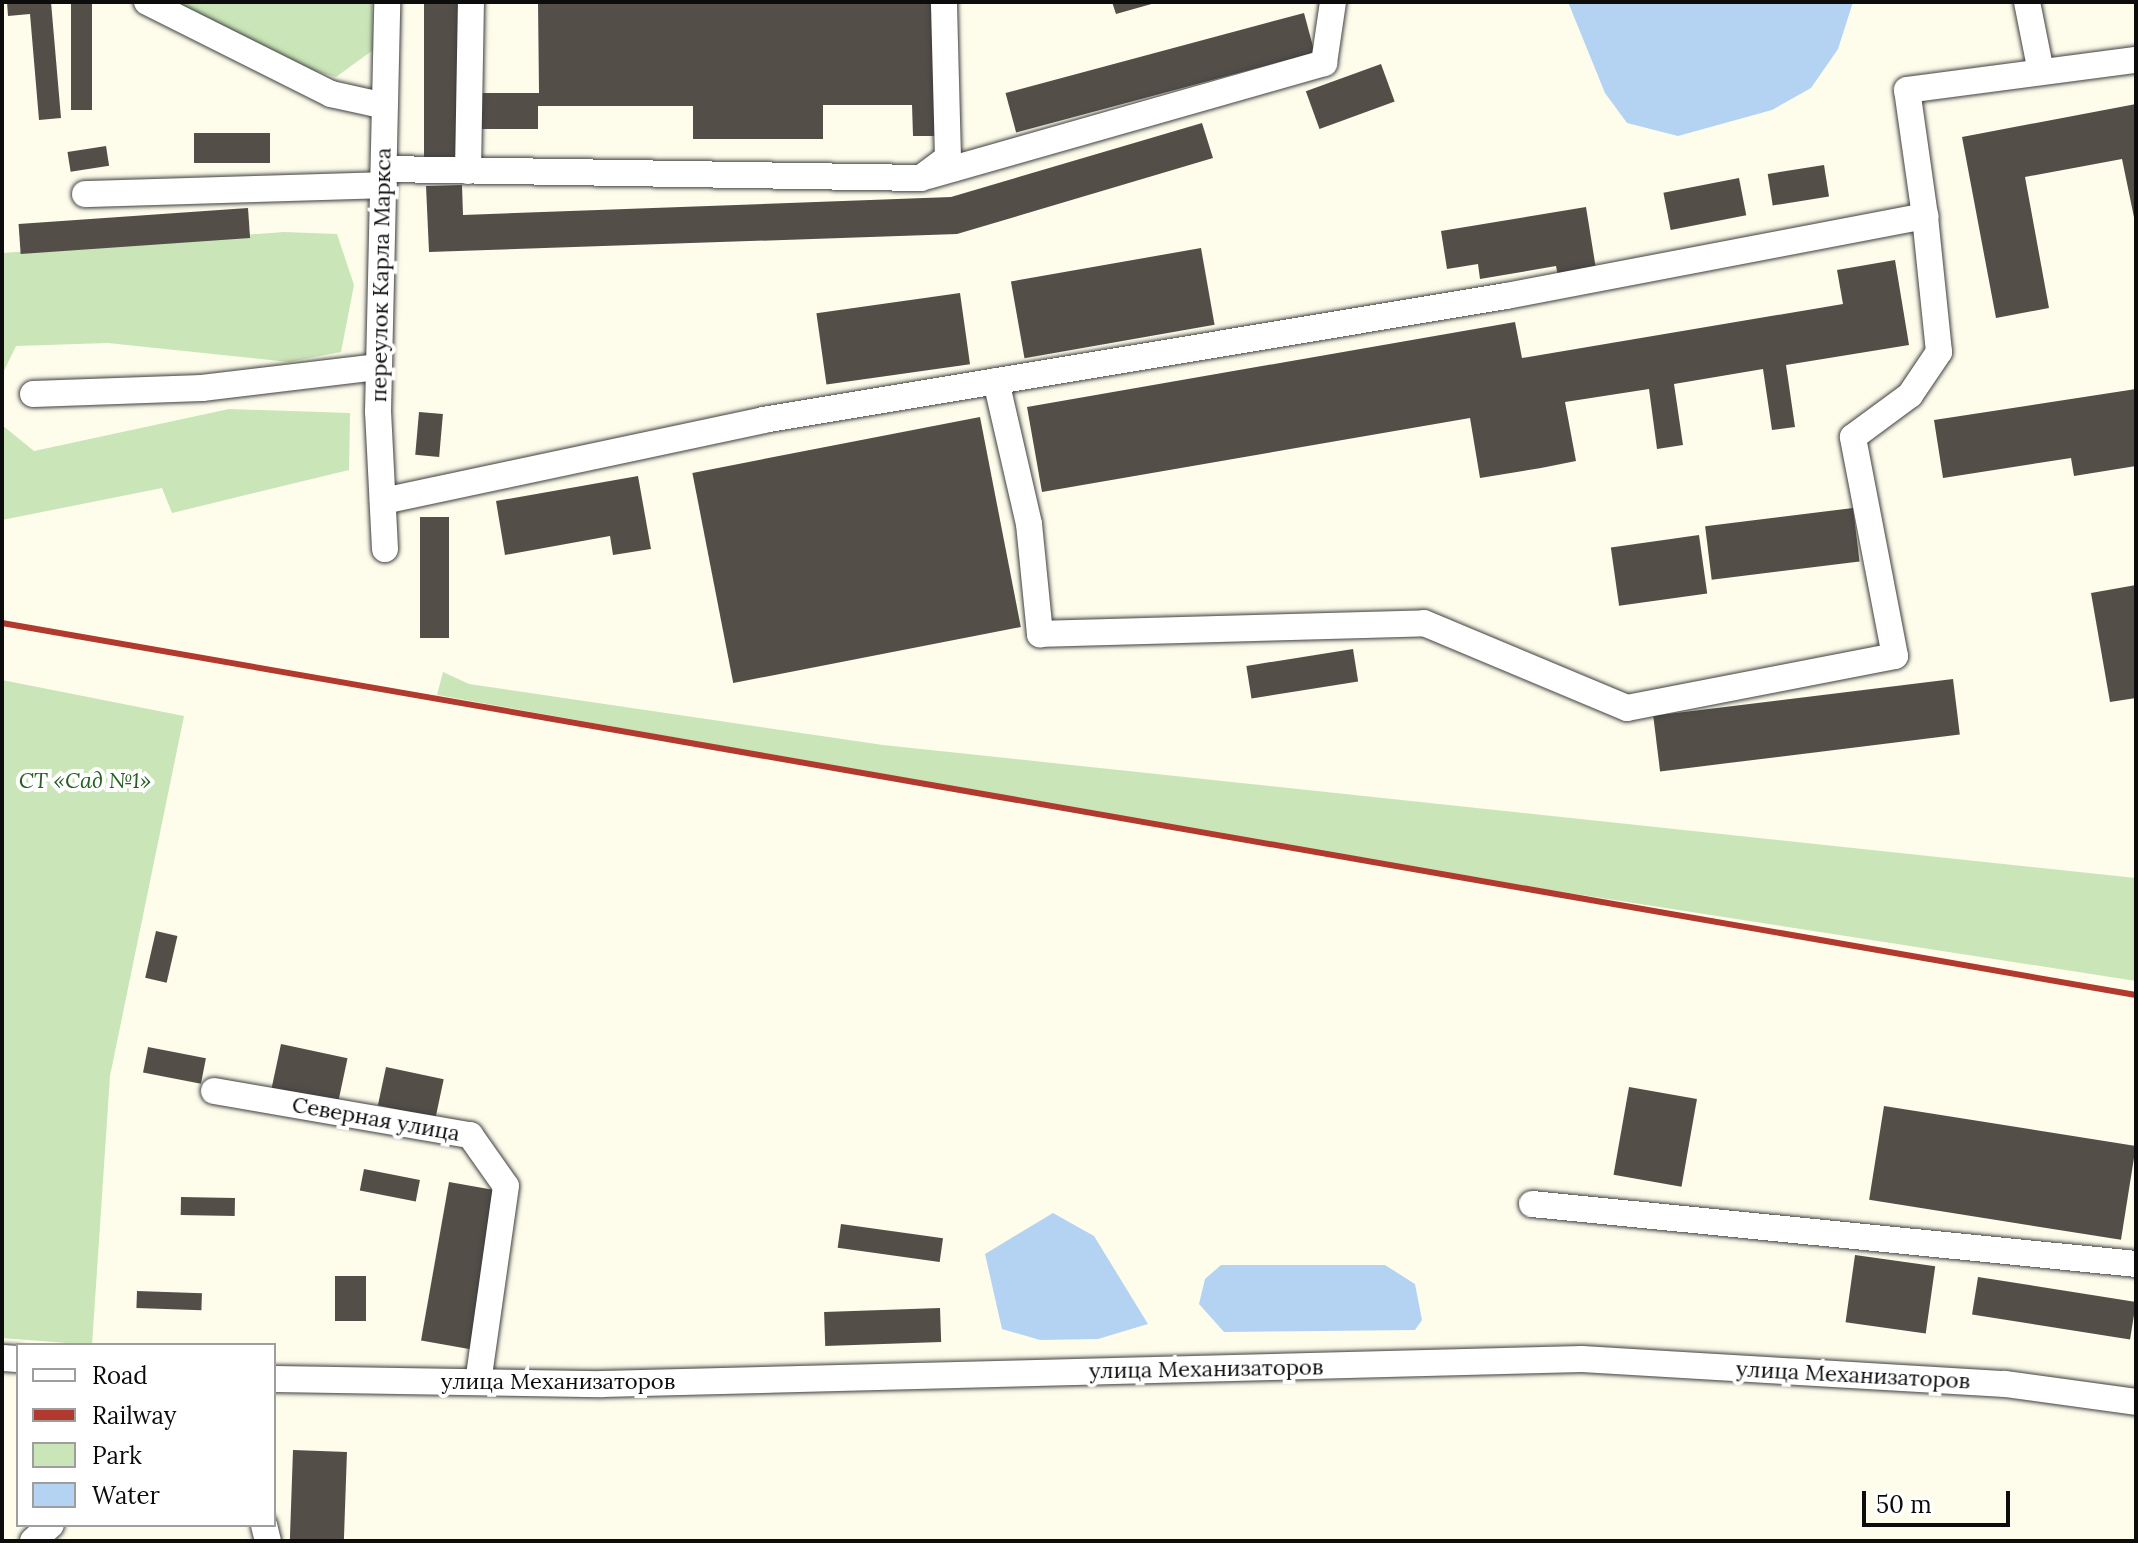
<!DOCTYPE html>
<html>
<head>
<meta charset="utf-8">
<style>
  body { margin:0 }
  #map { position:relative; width:2138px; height:1543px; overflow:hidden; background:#fefdec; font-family:Lora,serif }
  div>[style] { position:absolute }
  .green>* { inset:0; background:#cae5b8 }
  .water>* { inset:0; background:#b4d2f2 }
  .building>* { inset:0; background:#544e49; transform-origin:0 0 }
  .roads { filter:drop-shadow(0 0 2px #3f3f3f) drop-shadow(0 0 2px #3f3f3f) }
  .minor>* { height:26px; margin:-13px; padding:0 13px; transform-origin:13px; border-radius:13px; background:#fff }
  .rail>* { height:6px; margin:-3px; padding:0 3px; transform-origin:3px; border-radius:3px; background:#b2392d }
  span { translate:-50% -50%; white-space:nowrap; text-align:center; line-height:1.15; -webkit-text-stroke:8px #fff; paint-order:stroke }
  .street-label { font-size:22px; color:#0c0c0c }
  .park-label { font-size:22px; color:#265f21; font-style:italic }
  .frame { position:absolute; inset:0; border:4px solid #0c0c0c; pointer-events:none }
  .legend { position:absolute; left:16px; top:1343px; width:260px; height:184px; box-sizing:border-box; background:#fff; border:2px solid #9e9e9e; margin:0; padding:10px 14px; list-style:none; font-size:24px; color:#0c0c0c }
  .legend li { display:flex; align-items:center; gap:16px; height:40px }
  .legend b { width:40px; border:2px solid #9e9e9e }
  .scale { position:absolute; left:1862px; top:1491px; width:148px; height:36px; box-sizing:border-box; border:4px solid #0c0c0c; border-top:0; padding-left:10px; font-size:24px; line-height:28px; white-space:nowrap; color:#0c0c0c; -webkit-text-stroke:6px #fff; paint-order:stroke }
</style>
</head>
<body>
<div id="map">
  <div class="green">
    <div style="clip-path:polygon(169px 2px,372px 2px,373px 50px,336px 77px,270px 58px)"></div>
    <div style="clip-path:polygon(284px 232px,337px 234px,354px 285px,341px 352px,289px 362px,108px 343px,16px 346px,2px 375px,2px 253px)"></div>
    <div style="clip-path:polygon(229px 409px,350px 413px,349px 470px,172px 513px,162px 488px,2px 520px,2px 425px,34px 451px)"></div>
    <div style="clip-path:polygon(443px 672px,469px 684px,883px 745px,2136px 878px,2136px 981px,1388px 865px,437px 695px)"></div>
    <div style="clip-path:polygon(2px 680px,184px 716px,110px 1076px,92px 1345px,2px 1338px)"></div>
  </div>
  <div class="water">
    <div style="clip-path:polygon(1568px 2px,1853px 2px,1838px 49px,1811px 88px,1772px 110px,1678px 136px,1627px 123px,1605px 93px)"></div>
    <div style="clip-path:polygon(1053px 1213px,1094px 1236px,1148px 1324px,1098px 1339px,1040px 1340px,1002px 1329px,985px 1254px)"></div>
    <div style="clip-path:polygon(1221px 1265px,1385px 1265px,1415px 1284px,1422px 1320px,1415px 1330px,1224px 1332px,1199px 1304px,1205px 1279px)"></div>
  </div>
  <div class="building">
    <div style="clip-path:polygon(7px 2px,51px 2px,61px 118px,39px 120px,30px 14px,8px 16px)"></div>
    <div style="left:71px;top:2px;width:21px;height:108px"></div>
    <div style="left:424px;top:2px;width:35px;height:160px"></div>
    <div style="clip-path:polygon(538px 2px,934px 2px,935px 136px,913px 136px,912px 105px,823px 105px,823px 139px,693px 139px,693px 106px,538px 106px,538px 129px,478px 129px,478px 93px,539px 93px)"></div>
    <div style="clip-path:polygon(1112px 2px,1155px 2px,1155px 3px,1116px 14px)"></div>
    <div style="left:1304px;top:13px;width:41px;height:309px;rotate:75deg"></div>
    <div style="left:1381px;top:64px;width:40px;height:80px;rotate:70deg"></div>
    <div style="clip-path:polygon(2136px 104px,2136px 227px,2122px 159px,2025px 177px,2049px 308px,1996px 318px,1962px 137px)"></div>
    <div style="clip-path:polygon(1202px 123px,1213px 158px,957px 234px,429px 252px,426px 186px,462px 185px,463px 215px,951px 197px)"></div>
    <div style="left:270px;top:133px;width:30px;height:76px;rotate:90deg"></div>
    <div style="left:106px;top:146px;width:20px;height:39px;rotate:81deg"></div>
    <div style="left:1824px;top:165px;width:32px;height:57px;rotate:81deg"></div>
    <div style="left:1739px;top:178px;width:38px;height:77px;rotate:79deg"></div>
    <div style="clip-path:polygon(1586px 207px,1596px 269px,1558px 276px,1556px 266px,1480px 279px,1478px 264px,1447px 269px,1441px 231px)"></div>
    <div style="left:248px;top:208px;width:30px;height:230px;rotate:86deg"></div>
    <div style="left:1201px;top:248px;width:78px;height:193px;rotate:80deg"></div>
    <div style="clip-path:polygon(1895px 260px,1909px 345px,1786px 365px,1795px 427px,1772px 430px,1763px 369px,1674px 384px,1683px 445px,1657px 449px,1649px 389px,1565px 402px,1576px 461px,1541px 468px,1480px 478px,1470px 418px,1042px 492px,1027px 407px,1515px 322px,1522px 358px,1843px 304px,1837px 270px)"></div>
    <div style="left:960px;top:293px;width:72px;height:145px;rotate:82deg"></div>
    <div style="clip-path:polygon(2136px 389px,2136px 466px,2074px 476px,2071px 458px,1943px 478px,1934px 420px)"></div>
    <div style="left:419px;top:412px;width:24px;height:43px;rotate:5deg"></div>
    <div style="left:980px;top:417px;width:214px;height:293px;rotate:79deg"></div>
    <div style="clip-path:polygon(638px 476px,651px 549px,613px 555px,610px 536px,505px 555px,496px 501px)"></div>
    <div style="left:1853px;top:508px;width:54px;height:149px;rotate:83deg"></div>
    <div style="left:420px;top:517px;width:29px;height:121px"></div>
    <div style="left:1699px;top:535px;width:59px;height:89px;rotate:82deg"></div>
    <div style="clip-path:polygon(2136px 585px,2136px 698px,2110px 702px,2091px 593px)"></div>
    <div style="left:1353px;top:649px;width:33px;height:108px;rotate:81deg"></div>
    <div style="left:1953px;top:679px;width:56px;height:302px;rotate:83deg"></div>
    <div style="left:156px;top:931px;width:22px;height:48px;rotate:13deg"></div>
    <div style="left:281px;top:1044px;width:68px;height:45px;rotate:12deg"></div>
    <div style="left:148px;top:1047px;width:59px;height:26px;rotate:11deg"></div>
    <div style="left:386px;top:1067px;width:59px;height:39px;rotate:12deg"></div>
    <div style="left:1629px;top:1087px;width:69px;height:89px;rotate:10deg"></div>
    <div style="left:1884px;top:1106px;width:255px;height:95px;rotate:9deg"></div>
    <div style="left:364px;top:1169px;width:57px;height:22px;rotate:11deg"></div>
    <div style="left:449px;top:1182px;width:53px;height:161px;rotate:10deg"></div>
    <div style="left:181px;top:1197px;width:54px;height:18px;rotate:1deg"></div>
    <div style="left:841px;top:1224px;width:103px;height:24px;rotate:8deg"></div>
    <div style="left:1855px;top:1255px;width:81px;height:68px;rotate:8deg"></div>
    <div style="left:335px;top:1276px;width:31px;height:45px"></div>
    <div style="left:1978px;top:1277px;width:160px;height:38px;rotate:9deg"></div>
    <div style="left:137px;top:1291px;width:65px;height:17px;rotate:2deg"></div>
    <div style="left:940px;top:1308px;width:34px;height:116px;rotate:88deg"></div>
    <div style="left:293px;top:1450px;width:54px;height:91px;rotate:2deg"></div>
  </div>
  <div class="roads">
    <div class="minor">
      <div style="left:147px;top:2px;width:206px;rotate:26.6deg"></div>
      <div style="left:331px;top:94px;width:55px;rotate:12.5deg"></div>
      <div style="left:2027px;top:2px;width:71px;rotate:78.7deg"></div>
      <div style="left:384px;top:169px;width:537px;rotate:0.96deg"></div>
      <div style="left:921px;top:178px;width:34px;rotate:-37deg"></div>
      <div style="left:948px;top:158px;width:156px;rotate:-91.5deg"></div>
      <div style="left:468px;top:171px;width:169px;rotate:-89deg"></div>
      <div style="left:928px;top:176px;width:412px;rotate:-15.9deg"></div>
      <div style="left:1324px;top:63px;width:62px;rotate:-81.6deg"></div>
      <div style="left:85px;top:194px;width:299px;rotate:-1.7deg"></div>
      <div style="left:996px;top:381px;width:147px;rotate:77deg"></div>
      <div style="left:1029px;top:524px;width:111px;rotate:84.3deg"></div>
      <div style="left:1040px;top:634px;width:384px;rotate:-1.6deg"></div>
      <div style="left:1424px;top:623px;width:220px;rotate:22.7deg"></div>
      <div style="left:1627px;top:708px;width:273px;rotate:-11deg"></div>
      <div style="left:1895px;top:656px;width:223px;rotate:-100.9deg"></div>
      <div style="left:1853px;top:437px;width:71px;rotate:-36.4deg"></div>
      <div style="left:1910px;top:395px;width:52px;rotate:-56deg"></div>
      <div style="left:1939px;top:352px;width:137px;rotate:-95.9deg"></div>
      <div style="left:33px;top:394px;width:169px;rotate:-2deg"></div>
      <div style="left:202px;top:388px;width:178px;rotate:-6.8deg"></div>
      <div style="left:383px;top:501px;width:389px;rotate:-12deg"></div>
      <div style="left:763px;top:420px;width:753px;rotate:-9.47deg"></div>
      <div style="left:1506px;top:296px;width:427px;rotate:-10.8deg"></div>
      <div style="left:1925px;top:216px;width:127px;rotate:-98.1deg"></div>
      <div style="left:1907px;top:90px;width:231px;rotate:-7.5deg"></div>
      <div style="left:385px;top:549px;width:137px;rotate:-92.9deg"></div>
      <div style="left:378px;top:412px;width:410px;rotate:-88.7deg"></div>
      <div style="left:214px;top:1091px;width:260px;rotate:9.8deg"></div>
      <div style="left:470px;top:1135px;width:62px;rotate:54.8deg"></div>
      <div style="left:506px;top:1186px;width:198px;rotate:98.1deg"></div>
      <div style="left:1532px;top:1204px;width:607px;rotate:5.67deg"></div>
      <div style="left:2px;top:1358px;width:16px;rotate:4deg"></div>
      <div style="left:274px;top:1379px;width:328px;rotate:0.9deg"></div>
      <div style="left:602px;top:1384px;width:980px;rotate:-1.46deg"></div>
      <div style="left:1582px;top:1359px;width:424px;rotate:3.4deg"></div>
      <div style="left:2005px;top:1384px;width:132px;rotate:7.8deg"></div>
      <div style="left:264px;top:1525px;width:16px;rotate:76deg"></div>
      <div style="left:33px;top:1541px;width:24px;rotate:-42deg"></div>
    </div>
  </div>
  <div class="rail">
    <div style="left:2px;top:623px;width:2166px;rotate:9.89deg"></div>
  </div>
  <div class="street-label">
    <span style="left:381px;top:275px;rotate:-89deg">переулок Карла Маркса</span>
    <span style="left:376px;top:1119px;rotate:10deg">Северная улица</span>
    <span style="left:1206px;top:1369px;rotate:-1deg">улица Механизаторов</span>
    <span style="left:1853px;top:1375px;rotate:3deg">улица Механизаторов</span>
    <span style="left:558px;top:1382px">улица Механизаторов</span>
  </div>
  <div class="park-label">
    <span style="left:85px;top:781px">СТ «Сад №1»</span>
  </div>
  <div class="frame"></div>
  <ul class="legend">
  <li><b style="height:10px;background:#fff"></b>Road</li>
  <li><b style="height:10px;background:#b2392d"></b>Railway</li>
  <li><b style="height:22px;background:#cae5b8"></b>Park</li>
  <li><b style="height:22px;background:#b4d2f2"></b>Water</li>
  </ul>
  <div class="scale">50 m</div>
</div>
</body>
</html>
